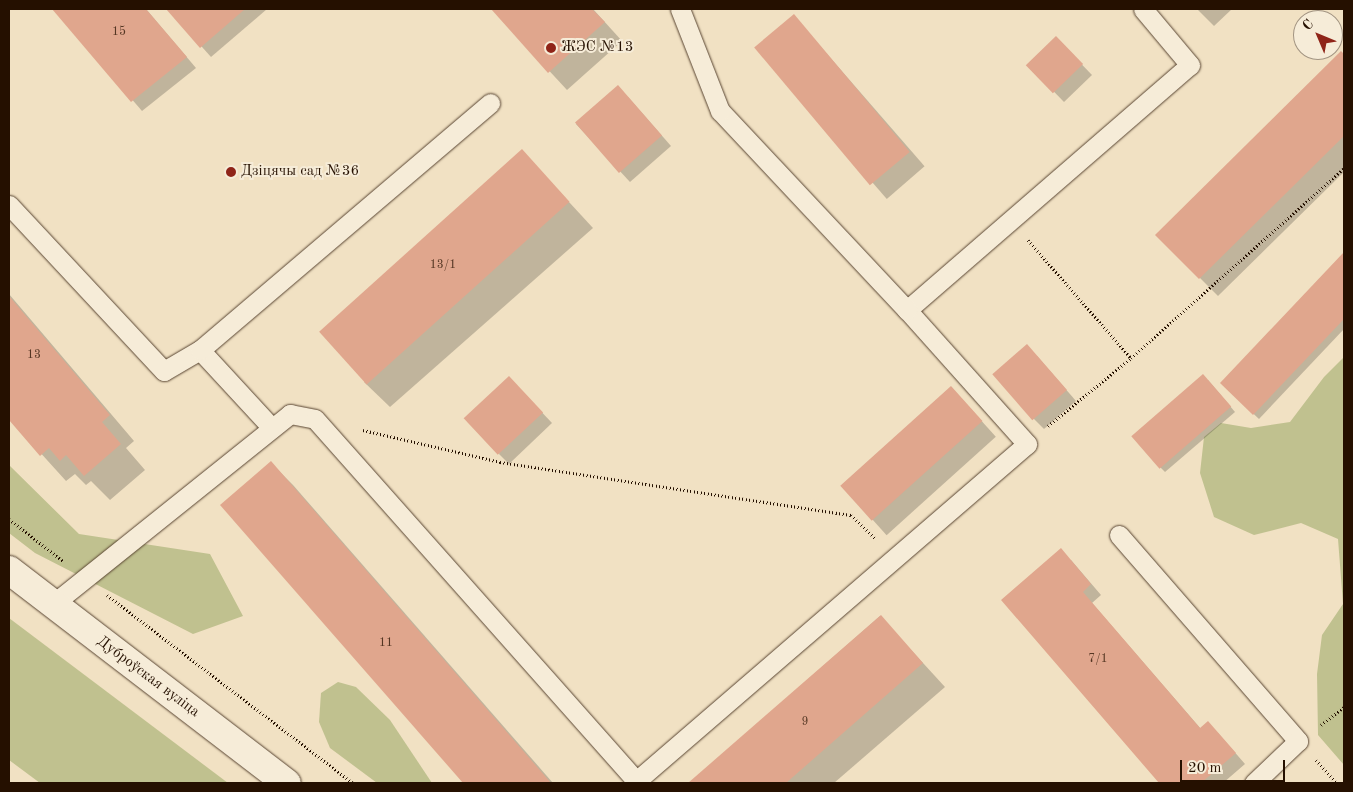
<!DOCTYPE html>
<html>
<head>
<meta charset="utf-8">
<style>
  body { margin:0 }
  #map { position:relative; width:1353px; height:792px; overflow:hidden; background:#f1e1c3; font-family:"Old Standard TT",serif }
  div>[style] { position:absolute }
  .green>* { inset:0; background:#c0c18f }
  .shadow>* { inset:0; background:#0003; transform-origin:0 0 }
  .building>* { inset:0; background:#e0a68d; transform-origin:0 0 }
  .path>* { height:3px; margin-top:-1.5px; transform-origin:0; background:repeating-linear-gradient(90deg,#251000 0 1px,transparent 0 3.5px) }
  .roads { filter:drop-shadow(0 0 1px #584431) drop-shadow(0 0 1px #584431) }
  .lane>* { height:19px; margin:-9.5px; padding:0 9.5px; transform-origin:9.5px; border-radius:9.5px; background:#f6ecd8 }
  .secondary>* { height:28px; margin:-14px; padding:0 14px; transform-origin:14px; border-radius:14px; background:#f6ecd8 }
  .dots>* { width:14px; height:14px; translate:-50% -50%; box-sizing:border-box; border:2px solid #f6ecd8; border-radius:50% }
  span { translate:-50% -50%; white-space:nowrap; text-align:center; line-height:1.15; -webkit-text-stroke:4px #f6ecd8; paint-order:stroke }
  .number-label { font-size:12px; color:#543623 }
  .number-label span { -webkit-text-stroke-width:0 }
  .poi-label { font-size:15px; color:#251000 }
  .left { translate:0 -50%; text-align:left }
  .street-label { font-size:15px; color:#251000 }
  .frame { position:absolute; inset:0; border:10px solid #251000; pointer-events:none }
  .north { position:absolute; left:1293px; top:10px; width:50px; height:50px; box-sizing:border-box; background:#f6ecd8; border:1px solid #a29482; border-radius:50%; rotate:315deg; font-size:14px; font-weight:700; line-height:20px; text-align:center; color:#251000 }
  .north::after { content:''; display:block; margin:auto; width:18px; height:22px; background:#8f2418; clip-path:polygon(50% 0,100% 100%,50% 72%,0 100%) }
  .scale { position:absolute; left:1180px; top:760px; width:105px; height:22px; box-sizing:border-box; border:2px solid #251000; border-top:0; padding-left:6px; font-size:15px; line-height:18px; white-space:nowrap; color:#251000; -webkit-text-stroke:4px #f6ecd8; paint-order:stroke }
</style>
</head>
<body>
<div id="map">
  <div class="green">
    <div style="clip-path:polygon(1344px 357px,1344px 765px,1318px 735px,1317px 674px,1322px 635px,1343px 604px,1338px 539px,1301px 523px,1254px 535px,1214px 517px,1200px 473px,1204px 437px,1221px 423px,1251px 428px,1290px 422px,1324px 377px)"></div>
    <div style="clip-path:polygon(9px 465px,79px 534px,210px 554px,243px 616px,193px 634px,35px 553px,9px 533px)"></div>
    <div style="clip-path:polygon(9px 618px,228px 783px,40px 783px,9px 760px)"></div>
    <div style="clip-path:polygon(338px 682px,356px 687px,390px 720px,432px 783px,377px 783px,330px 748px,319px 722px,321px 693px)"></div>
  </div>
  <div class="shadow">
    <div style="clip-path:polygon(54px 9px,146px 9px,196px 68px,142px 111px)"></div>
    <div style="clip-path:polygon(168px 9px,267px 9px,211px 57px)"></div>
    <div style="clip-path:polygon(492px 9px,593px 9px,622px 41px,567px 90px)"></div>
    <div style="clip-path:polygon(1197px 9px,1232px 9px,1214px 26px)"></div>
    <div style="left:794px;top:16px;width:199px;height:50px;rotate:49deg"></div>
    <div style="clip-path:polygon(1066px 48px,1092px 75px,1064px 102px,1028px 65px)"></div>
    <div style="clip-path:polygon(1341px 52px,1344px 56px,1344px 172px,1218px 296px,1157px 235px)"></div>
    <div style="clip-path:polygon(628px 97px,671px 146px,630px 182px,576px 124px)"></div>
    <div style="clip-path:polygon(522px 151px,593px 228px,390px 407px,364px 382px)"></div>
    <div style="clip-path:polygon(1344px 253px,1344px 329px,1259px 419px,1221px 383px)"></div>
    <div style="clip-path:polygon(9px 294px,134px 441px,126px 448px,145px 470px,110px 500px,91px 481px,86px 485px,75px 474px,66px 481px,9px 418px)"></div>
    <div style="clip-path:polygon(1037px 356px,1076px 401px,1044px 429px,1034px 419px)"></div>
    <div style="clip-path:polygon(1208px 380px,1235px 412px,1165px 472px,1160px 467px)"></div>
    <div style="left:951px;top:387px;width:67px;height:147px;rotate:48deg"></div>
    <div style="clip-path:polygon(519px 388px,552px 423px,509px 464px,499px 454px)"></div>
    <div style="clip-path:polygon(271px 463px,293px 485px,553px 783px,464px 783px,222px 505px)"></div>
    <div style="clip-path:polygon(1071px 560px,1101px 595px,1092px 603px,1201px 729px,1218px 733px,1245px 764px,1223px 783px,1161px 783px,1003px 600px)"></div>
    <div style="clip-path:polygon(880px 616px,945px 687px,834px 783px,690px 783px)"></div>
  </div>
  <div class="building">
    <div style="clip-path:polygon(52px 9px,146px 9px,187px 57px,131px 102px)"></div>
    <div style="clip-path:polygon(166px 9px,245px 9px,200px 48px)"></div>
    <div style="clip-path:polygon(491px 9px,592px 9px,605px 22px,548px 73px)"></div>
    <div style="left:794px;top:14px;width:180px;height:52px;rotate:50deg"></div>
    <div style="left:1056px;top:36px;width:39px;height:42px;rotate:46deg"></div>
    <div style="clip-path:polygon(1341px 51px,1344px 54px,1344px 136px,1199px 279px,1155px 235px)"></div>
    <div style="left:618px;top:85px;width:67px;height:57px;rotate:49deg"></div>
    <div style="left:522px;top:149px;width:71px;height:273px;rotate:48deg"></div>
    <div style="clip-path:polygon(1344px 252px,1344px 319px,1253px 415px,1220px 383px)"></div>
    <div style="clip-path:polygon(9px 296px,110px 415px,102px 422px,121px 444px,84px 476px,66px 455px,60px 461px,49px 448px,40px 456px,9px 420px)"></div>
    <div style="left:1027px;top:344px;width:61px;height:46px;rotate:49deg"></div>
    <div style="left:1203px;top:374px;width:43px;height:95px;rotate:49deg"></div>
    <div style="left:509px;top:376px;width:50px;height:62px;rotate:47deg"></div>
    <div style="left:951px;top:386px;width:47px;height:149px;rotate:48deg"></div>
    <div style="clip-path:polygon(271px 461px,551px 783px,463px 783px,220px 505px)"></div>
    <div style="clip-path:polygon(1061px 548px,1091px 584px,1083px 592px,1200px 728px,1208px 721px,1236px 753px,1201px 783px,1159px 783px,1001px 600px)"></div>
    <div style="clip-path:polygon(881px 615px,923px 663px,786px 783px,688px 783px)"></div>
  </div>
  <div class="path">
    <div style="left:1028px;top:240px;width:157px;rotate:48.9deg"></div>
    <div style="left:1131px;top:358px;width:285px;rotate:-41.7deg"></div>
    <div style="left:1048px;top:426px;width:107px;rotate:-39.3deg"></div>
    <div style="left:363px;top:430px;width:141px;rotate:13.1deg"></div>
    <div style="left:500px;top:462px;width:355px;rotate:8.6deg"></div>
    <div style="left:851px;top:515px;width:33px;rotate:44deg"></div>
    <div style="left:9px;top:519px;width:68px;rotate:37.9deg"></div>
    <div style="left:107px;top:595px;width:310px;rotate:37.4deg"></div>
    <div style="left:1321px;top:725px;width:29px;rotate:-38deg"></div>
    <div style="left:1316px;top:760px;width:31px;rotate:48deg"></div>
  </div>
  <div class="roads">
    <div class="lane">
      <div style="left:9px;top:205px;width:227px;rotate:47deg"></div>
      <div style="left:164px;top:371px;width:42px;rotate:-30.3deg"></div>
      <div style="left:200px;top:350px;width:106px;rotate:47.3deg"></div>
      <div style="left:907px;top:310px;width:374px;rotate:-40.9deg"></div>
      <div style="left:1190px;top:65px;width:73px;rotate:-130deg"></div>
      <div style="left:200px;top:350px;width:381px;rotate:-40.4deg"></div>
      <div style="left:1119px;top:535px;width:273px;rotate:49deg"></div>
      <div style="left:1298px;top:741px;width:61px;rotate:136.3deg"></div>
      <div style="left:53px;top:604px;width:304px;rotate:-38.7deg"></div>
      <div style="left:290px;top:414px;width:25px;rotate:11deg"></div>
      <div style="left:315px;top:419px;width:484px;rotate:48.4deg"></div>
      <div style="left:634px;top:783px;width:519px;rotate:-40.78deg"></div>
      <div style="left:1027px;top:444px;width:180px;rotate:-131.8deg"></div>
      <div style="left:907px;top:310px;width:273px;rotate:-133.2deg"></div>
      <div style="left:720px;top:111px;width:110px;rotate:-111.4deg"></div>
    </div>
    <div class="secondary">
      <div style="left:9px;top:570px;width:350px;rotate:37.5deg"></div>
    </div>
  </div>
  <div class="dots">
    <div style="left:551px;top:48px;background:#8f2418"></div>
    <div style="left:231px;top:172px;background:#8f2418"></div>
  </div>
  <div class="number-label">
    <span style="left:119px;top:33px">15</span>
    <span style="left:443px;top:266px">13/1</span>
    <span style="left:34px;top:356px">13</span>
    <span style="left:386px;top:644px">11</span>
    <span style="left:1098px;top:660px">7/1</span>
    <span style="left:805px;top:723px">9</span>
  </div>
  <div class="poi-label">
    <span class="left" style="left:561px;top:48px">ЖЭС №13</span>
    <span class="left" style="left:241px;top:172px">Дзіцячы сад №36</span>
  </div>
  <div class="street-label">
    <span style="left:148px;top:677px;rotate:37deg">Дуброўская вуліца</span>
  </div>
  <div class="frame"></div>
  <div class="north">С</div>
  <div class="scale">20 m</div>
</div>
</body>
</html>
